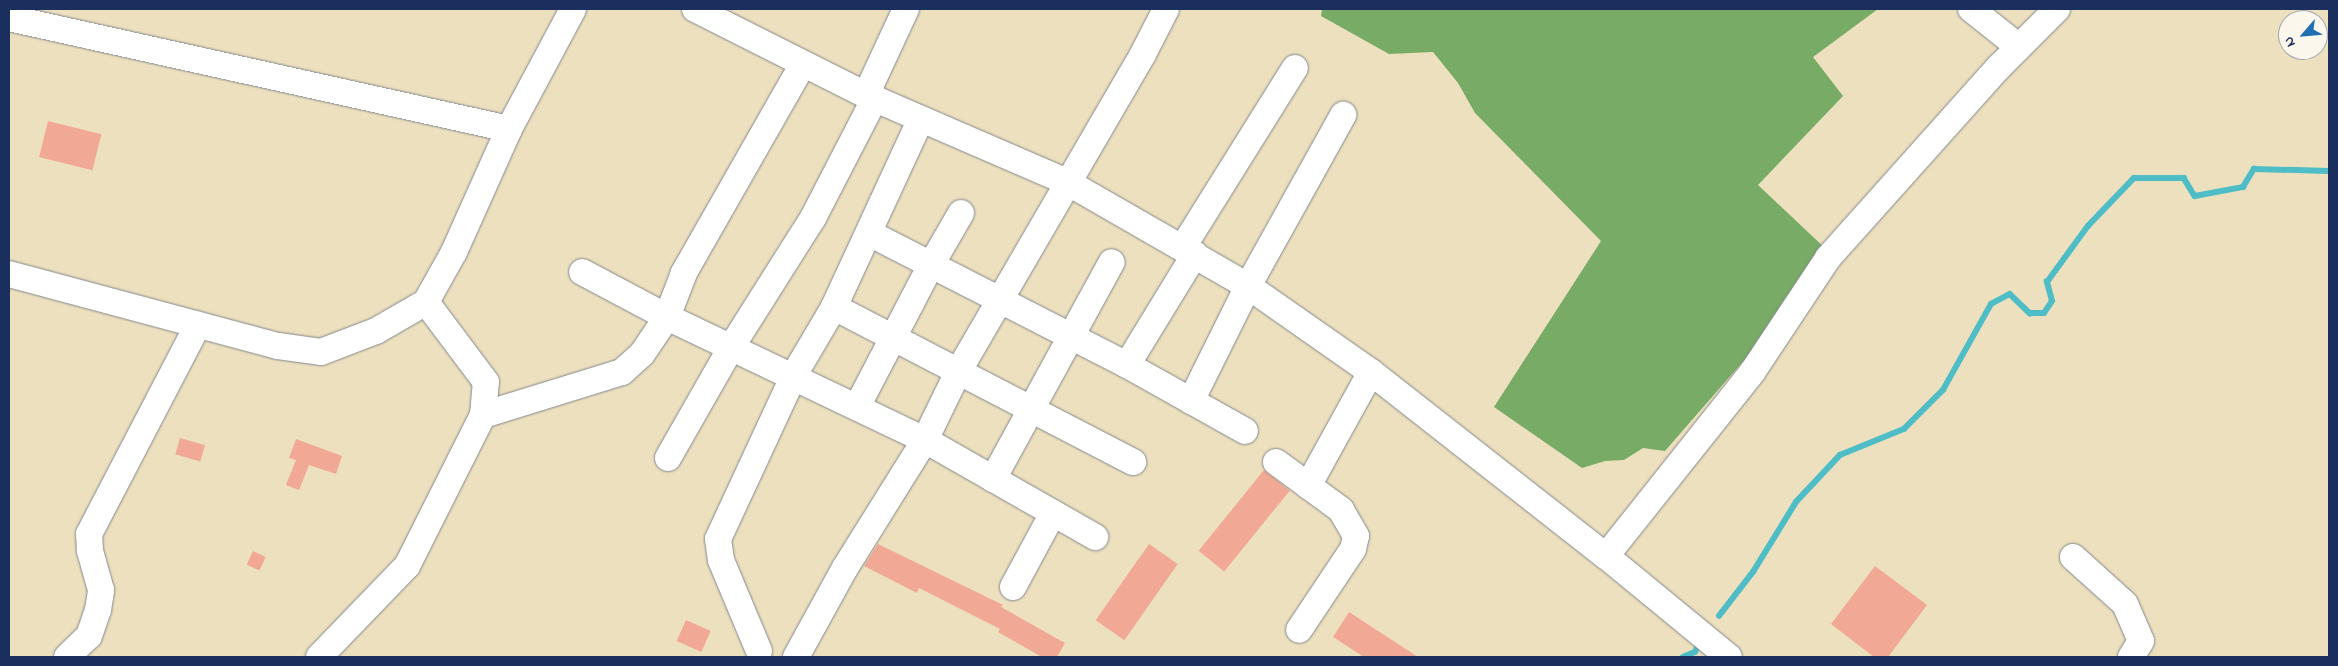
<!DOCTYPE html>
<html>
<head>
<meta charset="utf-8">
<style>
  body { margin:0 }
  #map { position:relative; width:2338px; height:666px; overflow:hidden; background:#ede0be; font-family:"Indie Flower",sans-serif }
  div>[style] { position:absolute }
  .forest>* { inset:0; background:#78ab66 }
  .stream>* { height:5.5px; margin:-2.75px; padding:0 2.75px; transform-origin:2.75px; border-radius:2.75px; background:#4fbdc6 }
  .building>* { inset:0; background:#f1a895; transform-origin:0 0 }
  .roads { filter:drop-shadow(0 0 1px #84888e) drop-shadow(0 0 1px #84888e) }
  .minor>* { height:26px; margin:-13px; padding:0 13px; transform-origin:13px; border-radius:13px; background:#fff }
  span { translate:-50% -50%; white-space:nowrap; text-align:center; line-height:1.15; -webkit-text-stroke:5px #fbf7ec; paint-order:stroke }
  .frame { position:absolute; inset:0; border:10px solid #1b2f5e; pointer-events:none }
  .north { position:absolute; left:2278px; top:10px; width:50px; height:50px; box-sizing:border-box; background:#fbf7ec; border:1px solid #a1a7b3; border-radius:50%; rotate:243deg; font-size:14px; font-weight:700; line-height:20px; text-align:center; color:#1b2f5e }
  .north::after { content:''; display:block; margin:auto; width:18px; height:22px; background:#1f6fb2; clip-path:polygon(50% 0,100% 100%,50% 72%,0 100%) }
</style>
</head>
<body>
<div id="map">
  <div class="forest">
    <div style="clip-path:polygon(1322px 9px,1878px 9px,1813px 57px,1843px 96px,1758px 185px,1827px 250px,1779px 320px,1665px 451px,1643px 448px,1624px 460px,1605px 461px,1582px 468px,1494px 407px,1601px 241px,1475px 113px,1458px 83px,1433px 52px,1389px 54px,1321px 16px)"></div>
  </div>
  <div class="stream">
    <div style="left:1719px;top:616px;width:56px;rotate:-52.3deg"></div>
    <div style="left:1753px;top:572px;width:82px;rotate:-58.4deg"></div>
    <div style="left:1796px;top:502px;width:64px;rotate:-46.9deg"></div>
    <div style="left:1840px;top:455px;width:69px;rotate:-22.1deg"></div>
    <div style="left:1904px;top:429px;width:55px;rotate:-45deg"></div>
    <div style="left:1943px;top:390px;width:98px;rotate:-60.8deg"></div>
    <div style="left:1991px;top:304px;width:21px;rotate:-28deg"></div>
    <div style="left:2010px;top:294px;width:28px;rotate:44deg"></div>
    <div style="left:2030px;top:313px;width:14px"></div>
    <div style="left:2044px;top:313px;width:14px;rotate:-56deg"></div>
    <div style="left:2052px;top:301px;width:20px;rotate:-105deg"></div>
    <div style="left:2047px;top:282px;width:69px;rotate:-53.8deg"></div>
    <div style="left:2088px;top:226px;width:66px;rotate:-46.2deg"></div>
    <div style="left:2134px;top:178px;width:50px"></div>
    <div style="left:2184px;top:178px;width:21px;rotate:59deg"></div>
    <div style="left:2195px;top:196px;width:49px;rotate:-10.6deg"></div>
    <div style="left:2243px;top:187px;width:21px;rotate:-59deg"></div>
    <div style="left:2254px;top:169px;width:75px;rotate:1.5deg"></div>
    <div style="left:1683px;top:657px;width:13px;rotate:-23deg"></div>
    <div style="left:1695px;top:652px;width:10px;rotate:-66deg"></div>
  </div>
  <div class="building">
    <div style="left:48px;top:121px;width:55px;height:37px;rotate:14deg"></div>
    <div style="left:180px;top:438px;width:26px;height:17px;rotate:16deg"></div>
    <div style="clip-path:polygon(296px 439px,342px 456px,336px 474px,309px 465px,299px 490px,286px 485px,296px 460px,289px 458px)"></div>
    <div style="left:1264px;top:470px;width:33px;height:104px;rotate:39deg"></div>
    <div style="clip-path:polygon(878px 544px,1003px 605px,1001px 607px,1065px 643px,1057px 657px,1042px 657px,998px 632px,1000px 629px,919px 588px,917px 593px,864px 566px)"></div>
    <div style="left:1149px;top:544px;width:35px;height:93px;rotate:35deg"></div>
    <div style="left:253px;top:551px;width:14px;height:15px;rotate:25deg"></div>
    <div style="clip-path:polygon(1875px 566px,1927px 605px,1888px 657px,1874px 657px,1831px 624px)"></div>
    <div style="clip-path:polygon(1349px 612px,1418px 657px,1364px 657px,1333px 637px)"></div>
    <div style="left:686px;top:620px;width:27px;height:23px;rotate:24deg"></div>
  </div>
  <div class="roads">
    <div class="minor">
      <div style="left:695px;top:9px;width:191px;rotate:26.7deg"></div>
      <div style="left:866px;top:95px;width:219px;rotate:23.4deg"></div>
      <div style="left:1067px;top:182px;width:209px;rotate:29.9deg"></div>
      <div style="left:1248px;top:286px;width:150px;rotate:35deg"></div>
      <div style="left:1371px;top:372px;width:298px;rotate:38.1deg"></div>
      <div style="left:1606px;top:556px;width:159px;rotate:39.4deg"></div>
      <div style="left:1971px;top:9px;width:61px;rotate:38.4deg"></div>
      <div style="left:9px;top:18px;width:512px;rotate:12.52deg"></div>
      <div style="left:803px;top:64px;width:241px;rotate:119.7deg"></div>
      <div style="left:684px;top:273px;width:47px;rotate:111.1deg"></div>
      <div style="left:667px;top:317px;width:286px;rotate:25.5deg"></div>
      <div style="left:925px;top:440px;width:196px;rotate:29.7deg"></div>
      <div style="left:866px;top:95px;width:95px;rotate:-65.1deg"></div>
      <div style="left:869px;top:233px;width:290px;rotate:27.1deg"></div>
      <div style="left:1127px;top:365px;width:135px;rotate:29.2deg"></div>
      <div style="left:1183px;top:247px;width:211px;rotate:-58deg"></div>
      <div style="left:9px;top:274px;width:278px;rotate:15deg"></div>
      <div style="left:278px;top:346px;width:43px;rotate:7.9deg"></div>
      <div style="left:321px;top:352px;width:59px;rotate:-20.9deg"></div>
      <div style="left:376px;top:331px;width:58px;rotate:-30.1deg"></div>
      <div style="left:426px;top:302px;width:57px;rotate:-60.8deg"></div>
      <div style="left:454px;top:252px;width:135px;rotate:-65.9deg"></div>
      <div style="left:509px;top:129px;width:136px;rotate:-61.9deg"></div>
      <div style="left:834px;top:307px;width:337px;rotate:27.4deg"></div>
      <div style="left:1127px;top:365px;width:130px;rotate:-58.5deg"></div>
      <div style="left:1191px;top:401px;width:128px;rotate:-63.6deg"></div>
      <div style="left:1248px;top:286px;width:196px;rotate:-60.9deg"></div>
      <div style="left:857px;top:407px;width:160px;rotate:-62.5deg"></div>
      <div style="left:931px;top:265px;width:60px;rotate:-60deg"></div>
      <div style="left:483px;top:415px;width:145px;rotate:-17.2deg"></div>
      <div style="left:622px;top:372px;width:27px;rotate:-42deg"></div>
      <div style="left:642px;top:354px;width:45px;rotate:-56deg"></div>
      <div style="left:667px;top:317px;width:96px;rotate:-152.1deg"></div>
      <div style="left:668px;top:458px;width:129px;rotate:-60.3deg"></div>
      <div style="left:732px;top:346px;width:151px;rotate:-57.7deg"></div>
      <div style="left:813px;top:218px;width:135px;rotate:-62.7deg"></div>
      <div style="left:1276px;top:462px;width:81px;rotate:36.4deg"></div>
      <div style="left:1341px;top:510px;width:30px;rotate:60deg"></div>
      <div style="left:1356px;top:536px;width:13px;rotate:103deg"></div>
      <div style="left:1353px;top:549px;width:97px;rotate:123.7deg"></div>
      <div style="left:993px;top:479px;width:247px;rotate:-61.3deg"></div>
      <div style="left:1308px;top:486px;width:130px;rotate:-61.1deg"></div>
      <div style="left:1606px;top:556px;width:236px;rotate:-51.5deg"></div>
      <div style="left:1753px;top:371px;width:136px;rotate:-56.4deg"></div>
      <div style="left:1828px;top:258px;width:256px;rotate:-48.2deg"></div>
      <div style="left:1999px;top:67px;width:82px;rotate:-45deg"></div>
      <div style="left:2073px;top:557px;width:70px;rotate:42.1deg"></div>
      <div style="left:2125px;top:604px;width:40px;rotate:66.6deg"></div>
      <div style="left:2141px;top:641px;width:19px;rotate:122deg"></div>
      <div style="left:1013px;top:587px;width:84px;rotate:-61.6deg"></div>
      <div style="left:759px;top:651px;width:99px;rotate:-112.7deg"></div>
      <div style="left:721px;top:560px;width:21px;rotate:-98deg"></div>
      <div style="left:718px;top:539px;width:181px;rotate:-65.1deg"></div>
      <div style="left:794px;top:375px;width:79px;rotate:-59.5deg"></div>
      <div style="left:834px;top:307px;width:207px;rotate:-65.2deg"></div>
      <div style="left:67px;top:657px;width:30px;rotate:-44deg"></div>
      <div style="left:89px;top:636px;width:28px;rotate:-71deg"></div>
      <div style="left:98px;top:610px;width:20px;rotate:-81deg"></div>
      <div style="left:101px;top:590px;width:41px;rotate:-105.8deg"></div>
      <div style="left:90px;top:551px;width:17px;rotate:-93deg"></div>
      <div style="left:89px;top:534px;width:236px;rotate:-62.5deg"></div>
      <div style="left:319px;top:657px;width:127px;rotate:-46deg"></div>
      <div style="left:407px;top:566px;width:169px;rotate:-63.3deg"></div>
      <div style="left:483px;top:415px;width:33px;rotate:-85deg"></div>
      <div style="left:486px;top:382px;width:100px;rotate:-126.9deg"></div>
      <div style="left:796px;top:657px;width:102px;rotate:-61.2deg"></div>
      <div style="left:845px;top:568px;width:151px;rotate:-58deg"></div>
      <div style="left:925px;top:440px;width:76px;rotate:-64.1deg"></div>
      <div style="left:958px;top:372px;width:368px;rotate:-59.8deg"></div>
      <div style="left:1143px;top:54px;width:51px;rotate:-62.9deg"></div>
    </div>
  </div>
  <div class="frame"></div>
  <div class="north">N</div>
</div>
</body>
</html>
